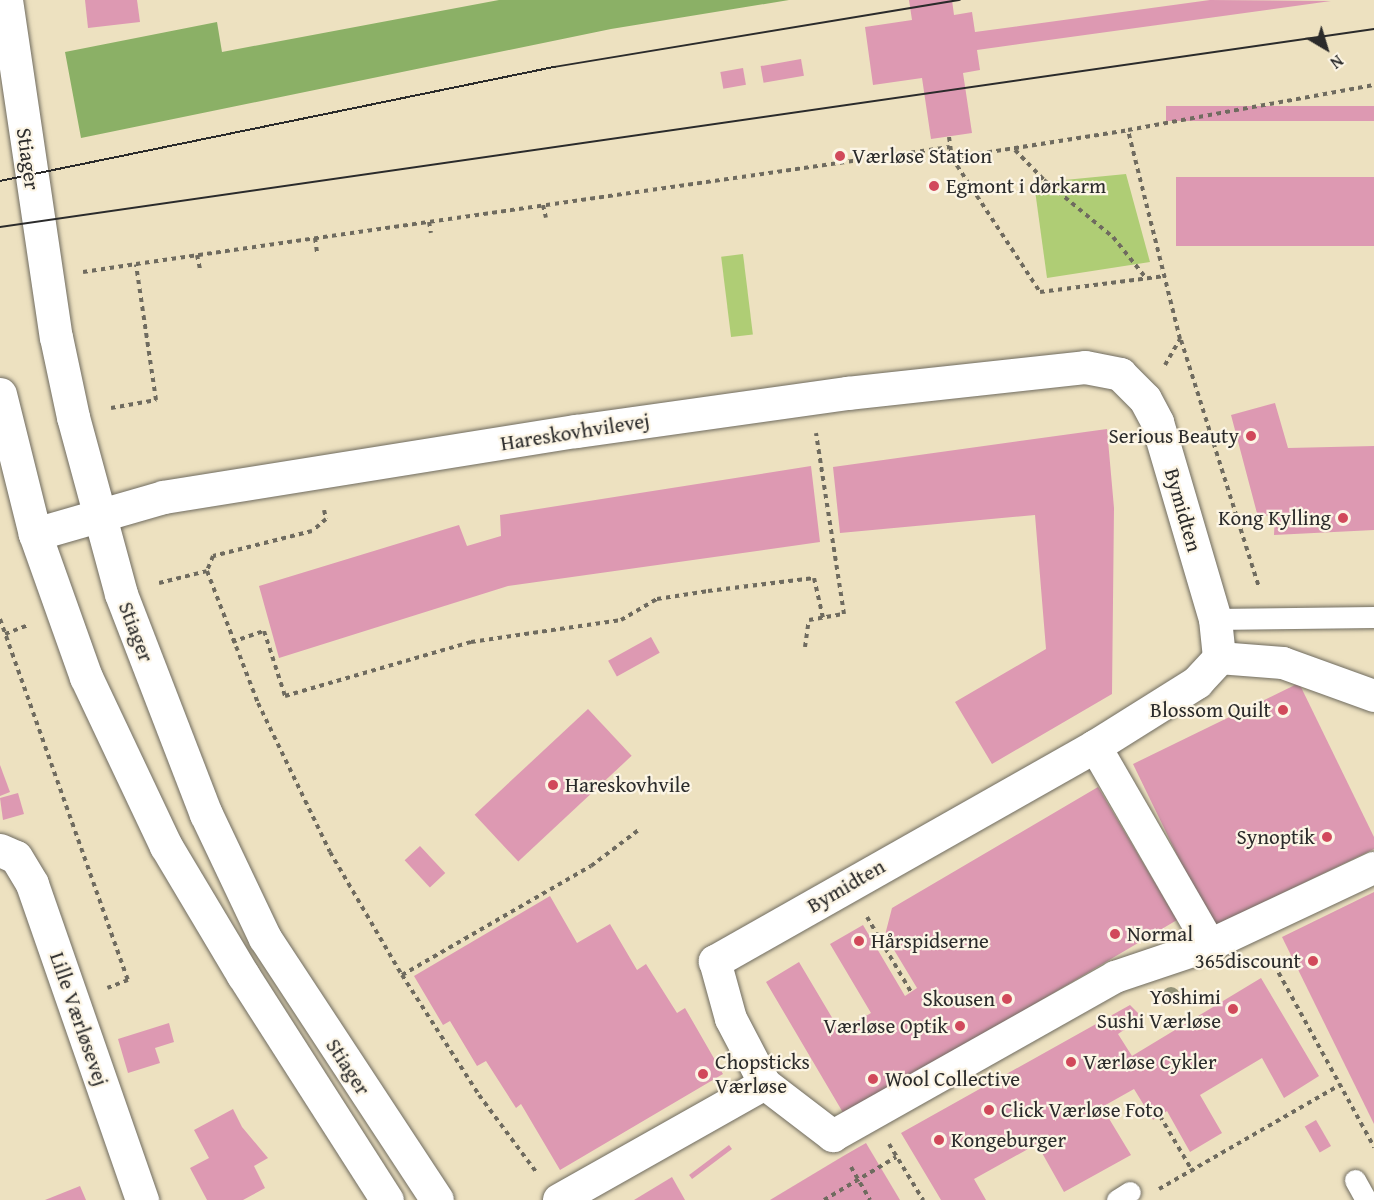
<!DOCTYPE html>
<html>
<head>
<meta charset="utf-8">
<style>
  body { margin:0 }
  #map { position:relative; width:1374px; height:1200px; overflow:hidden; background:#ede1c0; font-family:"Gentium Book Plus",serif }
  div>[style] { position:absolute }
  .green>* { inset:0; background:#afcd75; transform-origin:0 0 }
  .forest>* { inset:0; background:#8bb066 }
  .building>* { inset:0; background:#dd99b2; transform-origin:0 0 }
  .path>* { height:4px; margin-top:-2px; transform-origin:0; background:repeating-linear-gradient(90deg,#6f6b5f 0 4.5px,transparent 0 9px) }
  .roads { filter:drop-shadow(0 0 2px #6f6b5f) drop-shadow(0 0 2px #6f6b5f) }
  .service>* { height:21px; margin:-10.5px; padding:0 10.5px; transform-origin:10.5px; border-radius:10.5px; background:#fff }
  .pedestrian>* { height:32px; margin:-16px; padding:0 16px; transform-origin:16px; border-radius:16px; background:#fff }
  .minor>* { height:33px; margin:-16.5px; padding:0 16.5px; transform-origin:16.5px; border-radius:16.5px; background:#fff }
  .tertiary>* { height:33px; margin:-16.5px; padding:0 16.5px; transform-origin:16.5px; border-radius:16.5px; background:#fff }
  .tram>* { height:1.5px; margin:-0.75px; padding:0 0.75px; transform-origin:0.75px; border-radius:0.75px; background:#2b2b2b }
  .trees>* { width:18px; height:18px; margin:-9px; border-radius:50%; background:#949378 }
  .dots>* { width:16px; height:16px; translate:-50% -50%; box-sizing:border-box; border:3px solid #fcf5e5; border-radius:50% }
  span { translate:-50% -50%; white-space:nowrap; text-align:center; line-height:1.15; -webkit-text-stroke:4.5px #fcf5e5; paint-order:stroke }
  .poi-label { font-size:21px; color:#2b2b2b }
  .left { translate:0 -50%; text-align:left }
  .right { translate:-100% -50%; text-align:right }
  .street-label { font-size:21px; color:#2b2b2b }
  .north { position:absolute; left:1296px; top:18px; width:60px; height:60px; -webkit-text-stroke:4px #fcf5e5; paint-order:stroke; rotate:142deg; font-size:16px; font-weight:700; line-height:24px; text-align:center; color:#2b2b2b }
  .north::after { content:''; display:block; margin:auto; width:21px; height:27px; background:#2b2b2b; clip-path:polygon(50% 0,100% 100%,50% 72%,0 100%) }
</style>
</head>
<body>
<div id="map">
  <div class="green">
    <div style="clip-path:polygon(1126px 174px,1150px 262px,1047px 278px,1034px 183px)"></div>
    <div style="left:743px;top:254px;width:81px;height:22px;rotate:83deg"></div>
  </div>
  <div class="forest">
    <div style="clip-path:polygon(499px 0,789px 0,611px 29px,81px 138px,65px 52px,217px 22px,222px 52px)"></div>
  </div>
  <div class="building">
    <div style="clip-path:polygon(85px 0,137px 0,140px 22px,88px 28px)"></div>
    <div style="clip-path:polygon(909px 0,952px 0,954px 15px,972px 12px,975px 32px,1210px 0,1331px 1px,977px 50px,980px 70px,963px 73px,972px 133px,931px 139px,922px 78px,873px 85px,865px 27px,912px 20px)"></div>
    <div style="left:801px;top:59px;width:17px;height:41px;rotate:80deg"></div>
    <div style="left:743px;top:68px;width:17px;height:23px;rotate:80deg"></div>
    <div style="left:1374px;top:106px;width:15px;height:208px;rotate:90deg"></div>
    <div style="left:1374px;top:177px;width:69px;height:198px;rotate:90deg"></div>
    <div style="clip-path:polygon(1275px 403px,1288px 448px,1374px 446px,1374px 530px,1274px 535px,1275px 514px,1258px 517px,1231px 415px)"></div>
    <div style="clip-path:polygon(1107px 429px,1114px 508px,1112px 694px,992px 764px,955px 702px,1046px 649px,1035px 515px,840px 533px,833px 467px)"></div>
    <div style="clip-path:polygon(811px 466px,820px 542px,508px 586px,279px 658px,259px 586px,459px 525px,467px 546px,501px 536px,500px 515px)"></div>
    <div style="left:651px;top:637px;width:18px;height:49px;rotate:61deg"></div>
    <div style="clip-path:polygon(1299px 683px,1374px 837px,1374px 849px,1212px 927px,1133px 764px)"></div>
    <div style="left:588px;top:709px;width:64px;height:155px;rotate:47deg"></div>
    <div style="clip-path:polygon(0 765px,10px 792px,0 796px)"></div>
    <div style="clip-path:polygon(1098px 787px,1177px 920px,845px 1116px,766px 982px,799px 962px,840px 1031px,871px 1013px,830px 944px,863px 925px,905px 996px,917px 988px,885px 935px,892px 908px)"></div>
    <div style="clip-path:polygon(18px 793px,24px 814px,3px 820px,0 798px)"></div>
    <div style="left:420px;top:846px;width:37px;height:21px;rotate:47deg"></div>
    <div style="clip-path:polygon(1374px 892px,1374px 1124px,1282px 937px)"></div>
    <div style="clip-path:polygon(550px 896px,577px 943px,610px 924px,637px 970px,646px 964px,677px 1013px,685px 1008px,723px 1074px,560px 1170px,521px 1104px,516px 1108px,486px 1061px,477px 1066px,450px 1021px,443px 1025px,414px 976px)"></div>
    <div style="clip-path:polygon(1261px 978px,1319px 1076px,1284px 1098px,1262px 1058px,1200px 1095px,1222px 1133px,1190px 1152px,1167px 1111px,1153px 1120px,1134px 1089px,1102px 1107px,1131px 1155px,1064px 1192px,1037px 1144px,974px 1179px,986px 1200px,941px 1200px,901px 1133px,1130px 1005px,1138px 1013px,1137px 1021px,1118px 1034px,1132px 1056px)"></div>
    <div style="clip-path:polygon(169px 1023px,174px 1042px,155px 1048px,160px 1063px,128px 1073px,118px 1039px)"></div>
    <div style="clip-path:polygon(233px 1109px,242px 1127px,268px 1158px,254px 1166px,265px 1188px,243px 1200px,207px 1200px,190px 1168px,209px 1158px,194px 1130px)"></div>
    <div style="left:1316px;top:1120px;width:30px;height:13px;rotate:60deg"></div>
    <div style="clip-path:polygon(866px 1143px,900px 1200px,770px 1200px,845px 1155px)"></div>
    <div style="left:729px;top:1145px;width:5px;height:50px;rotate:53deg"></div>
    <div style="clip-path:polygon(672px 1177px,685px 1200px,634px 1200px)"></div>
    <div style="clip-path:polygon(80px 1186px,86px 1200px,45px 1200px)"></div>
  </div>
  <div class="path">
    <div style="left:949px;top:137px;width:21px;rotate:82deg"></div>
    <div style="left:952px;top:158px;width:160px;rotate:56.7deg"></div>
    <div style="left:1040px;top:292px;width:126px;rotate:-7.3deg"></div>
    <div style="left:1015px;top:150px;width:42px;rotate:46deg"></div>
    <div style="left:1044px;top:180px;width:89px;rotate:39.6deg"></div>
    <div style="left:1113px;top:237px;width:53px;rotate:51.2deg"></div>
    <div style="left:952px;top:158px;width:178px;rotate:-9deg"></div>
    <div style="left:543px;top:205px;width:13px;rotate:77deg"></div>
    <div style="left:429px;top:222px;width:11px;rotate:80deg"></div>
    <div style="left:315px;top:238px;width:14px;rotate:82deg"></div>
    <div style="left:197px;top:255px;width:14px;rotate:78deg"></div>
    <div style="left:83px;top:272px;width:54px;rotate:-8.6deg"></div>
    <div style="left:1181px;top:340px;width:259px;rotate:72.5deg"></div>
    <div style="left:1165px;top:365px;width:30px;rotate:-60deg"></div>
    <div style="left:1180px;top:339px;width:215px;rotate:-104deg"></div>
    <div style="left:1128px;top:130px;width:250px;rotate:-10.4deg"></div>
    <div style="left:111px;top:408px;width:46px;rotate:-10.1deg"></div>
    <div style="left:156px;top:400px;width:137px;rotate:-98.4deg"></div>
    <div style="left:136px;top:264px;width:822px;rotate:-8.18deg"></div>
    <div style="left:324px;top:510px;width:9px;rotate:77deg"></div>
    <div style="left:326px;top:519px;width:18px;rotate:139deg"></div>
    <div style="left:312px;top:531px;width:102px;rotate:165.8deg"></div>
    <div style="left:213px;top:556px;width:16px;rotate:112deg"></div>
    <div style="left:207px;top:571px;width:142px;rotate:68.9deg"></div>
    <div style="left:258px;top:703px;width:165px;rotate:64.2deg"></div>
    <div style="left:330px;top:852px;width:143px;rotate:59.7deg"></div>
    <div style="left:402px;top:975px;width:143px;rotate:57.3deg"></div>
    <div style="left:479px;top:1095px;width:97px;rotate:53.4deg"></div>
    <div style="left:159px;top:583px;width:49px;rotate:-14deg"></div>
    <div style="left:0;top:619px;width:383px;rotate:70.5deg"></div>
    <div style="left:128px;top:980px;width:22px;rotate:159deg"></div>
    <div style="left:5px;top:634px;width:26px;rotate:-21deg"></div>
    <div style="left:232px;top:642px;width:34px;rotate:-19deg"></div>
    <div style="left:264px;top:631px;width:68px;rotate:72.1deg"></div>
    <div style="left:285px;top:696px;width:194px;rotate:-16.2deg"></div>
    <div style="left:471px;top:642px;width:152px;rotate:-8.3deg"></div>
    <div style="left:621px;top:620px;width:42px;rotate:-30.3deg"></div>
    <div style="left:657px;top:599px;width:52px;rotate:-8.9deg"></div>
    <div style="left:708px;top:591px;width:107px;rotate:-7deg"></div>
    <div style="left:814px;top:578px;width:41px;rotate:77.3deg"></div>
    <div style="left:805px;top:647px;width:27px;rotate:-82deg"></div>
    <div style="left:809px;top:620px;width:36px;rotate:-10deg"></div>
    <div style="left:844px;top:614px;width:183px;rotate:-98.8deg"></div>
    <div style="left:867px;top:917px;width:87px;rotate:59.6deg"></div>
    <div style="left:1270px;top:957px;width:217px;rotate:61.3deg"></div>
    <div style="left:402px;top:975px;width:218px;rotate:-30deg"></div>
    <div style="left:591px;top:866px;width:61px;rotate:-37.1deg"></div>
    <div style="left:1160px;top:1116px;width:65px;rotate:59.5deg"></div>
    <div style="left:889px;top:1144px;width:66px;rotate:58.7deg"></div>
    <div style="left:851px;top:1167px;width:38px;rotate:60deg"></div>
    <div style="left:1159px;top:1189px;width:209px;rotate:-29.9deg"></div>
    <div style="left:824px;top:1200px;width:84px;rotate:-30.8deg"></div>
  </div>
  <div class="roads">
    <div class="service">
      <div style="left:1215px;top:619px;width:159px;rotate:-0.7deg"></div>
      <div style="left:1355px;top:1180px;width:23px;rotate:61deg"></div>
      <div style="left:1117px;top:1200px;width:15px;rotate:-32deg"></div>
    </div>
    <div class="pedestrian">
      <div style="left:1219px;top:658px;width:64px;rotate:4.5deg"></div>
      <div style="left:1283px;top:663px;width:97px;rotate:19.9deg"></div>
      <div style="left:1095px;top:746px;width:230px;rotate:60deg"></div>
      <div style="left:715px;top:961px;width:60px;rotate:74.6deg"></div>
      <div style="left:731px;top:1019px;width:73px;rotate:62.4deg"></div>
      <div style="left:559px;top:1200px;width:236px;rotate:-29.4deg"></div>
      <div style="left:765px;top:1084px;width:86px;rotate:37.4deg"></div>
      <div style="left:833px;top:1136px;width:324px;rotate:-29.4deg"></div>
      <div style="left:1115px;top:977px;width:100px;rotate:-18.6deg"></div>
      <div style="left:1210px;top:945px;width:181px;rotate:-25.2deg"></div>
    </div>
    <div class="minor">
      <div style="left:35px;top:534px;width:133px;rotate:-16.1deg"></div>
      <div style="left:163px;top:497px;width:418px;rotate:-9.1deg"></div>
      <div style="left:576px;top:431px;width:274px;rotate:-8deg"></div>
      <div style="left:847px;top:393px;width:239px;rotate:-6.2deg"></div>
      <div style="left:1085px;top:367px;width:36px;rotate:11deg"></div>
      <div style="left:1120px;top:374px;width:35px;rotate:45deg"></div>
      <div style="left:1145px;top:399px;width:26px;rotate:62deg"></div>
      <div style="left:1157px;top:422px;width:205px;rotate:73.6deg"></div>
      <div style="left:1215px;top:619px;width:39px;rotate:84deg"></div>
      <div style="left:1219px;top:658px;width:33px;rotate:133deg"></div>
      <div style="left:1197px;top:682px;width:120px;rotate:147.9deg"></div>
      <div style="left:1095px;top:746px;width:437px;rotate:150.5deg"></div>
      <div style="left:0;top:850px;width:17px;rotate:24deg"></div>
      <div style="left:16px;top:857px;width:31px;rotate:59deg"></div>
      <div style="left:32px;top:884px;width:335px;rotate:70.8deg"></div>
    </div>
    <div class="tertiary">
      <div style="left:6px;top:0;width:341px;rotate:81.6deg"></div>
      <div style="left:56px;top:337px;width:82px;rotate:78deg"></div>
      <div style="left:73px;top:417px;width:183px;rotate:74.8deg"></div>
      <div style="left:121px;top:594px;width:236px;rotate:68.9deg"></div>
      <div style="left:206px;top:814px;width:137px;rotate:64.6deg"></div>
      <div style="left:265px;top:938px;width:313px;rotate:56.7deg"></div>
      <div style="left:0;top:394px;width:144px;rotate:76deg"></div>
      <div style="left:35px;top:534px;width:152px;rotate:70.4deg"></div>
      <div style="left:86px;top:677px;width:187px;rotate:64.7deg"></div>
      <div style="left:166px;top:846px;width:150px;rotate:59.2deg"></div>
      <div style="left:243px;top:975px;width:267px;rotate:57.4deg"></div>
    </div>
  </div>
  <div class="tram">
    <div style="left:0;top:181px;width:566px;rotate:-11.63deg"></div>
    <div style="left:554px;top:67px;width:411px;rotate:-9.4deg"></div>
    <div style="left:0;top:227px;width:1388px;rotate:-8.2deg"></div>
  </div>
  <div class="trees">
    <div style="left:1171px;top:996px"></div>
  </div>
  <div class="dots">
    <div style="left:840px;top:156px;background:#d1495b"></div>
    <div style="left:934px;top:186px;background:#d1495b"></div>
    <div style="left:1251px;top:436px;background:#d1495b"></div>
    <div style="left:1343px;top:518px;background:#d1495b"></div>
    <div style="left:1283px;top:710px;background:#d1495b"></div>
    <div style="left:553px;top:785px;background:#d1495b"></div>
    <div style="left:1327px;top:837px;background:#d1495b"></div>
    <div style="left:1115px;top:934px;background:#d1495b"></div>
    <div style="left:859px;top:941px;background:#d1495b"></div>
    <div style="left:1313px;top:961px;background:#d1495b"></div>
    <div style="left:1007px;top:999px;background:#d1495b"></div>
    <div style="left:1233px;top:1009px;background:#d1495b"></div>
    <div style="left:960px;top:1026px;background:#d1495b"></div>
    <div style="left:1071px;top:1062px;background:#d1495b"></div>
    <div style="left:703px;top:1074px;background:#d1495b"></div>
    <div style="left:873px;top:1079px;background:#d1495b"></div>
    <div style="left:989px;top:1110px;background:#d1495b"></div>
    <div style="left:939px;top:1140px;background:#d1495b"></div>
  </div>
  <div class="poi-label">
    <span class="left" style="left:852px;top:156px">Værløse Station</span>
    <span class="left" style="left:946px;top:186px">Egmont i dørkarm</span>
    <span class="right" style="left:1239px;top:436px">Serious Beauty</span>
    <span class="right" style="left:1331px;top:518px">Kong Kylling</span>
    <span class="right" style="left:1271px;top:710px">Blossom Quilt</span>
    <span class="left" style="left:565px;top:785px">Hareskovhvile</span>
    <span class="right" style="left:1315px;top:837px">Synoptik</span>
    <span class="left" style="left:1127px;top:934px">Normal</span>
    <span class="left" style="left:871px;top:941px">Hårspidserne</span>
    <span class="right" style="left:1301px;top:961px">365discount</span>
    <span class="right" style="left:1221px;top:1009px">Yoshimi<br>Sushi Værløse</span>
    <span class="right" style="left:995px;top:999px">Skousen</span>
    <span class="right" style="left:948px;top:1026px">Værløse Optik</span>
    <span class="left" style="left:715px;top:1074px">Chopsticks<br>Værløse</span>
    <span class="left" style="left:1083px;top:1062px">Værløse Cykler</span>
    <span class="left" style="left:885px;top:1079px">Wool Collective</span>
    <span class="left" style="left:1001px;top:1110px">Click Værløse Foto</span>
    <span class="left" style="left:951px;top:1140px">Kongeburger</span>
  </div>
  <div class="street-label">
    <span style="left:28px;top:159px;rotate:82deg">Stiager</span>
    <span style="left:575px;top:432px;rotate:-9deg">Hareskovhvilevej</span>
    <span style="left:1183px;top:510px;rotate:74deg">Bymidten</span>
    <span style="left:136px;top:632px;rotate:69deg">Stiager</span>
    <span style="left:846px;top:886px;rotate:-30deg">Bymidten</span>
    <span style="left:79px;top:1019px;rotate:71deg">Lille Værløsevej</span>
    <span style="left:348px;top:1067px;rotate:57deg">Stiager</span>
  </div>
  <div class="north">N</div>
</div>
</body>
</html>
